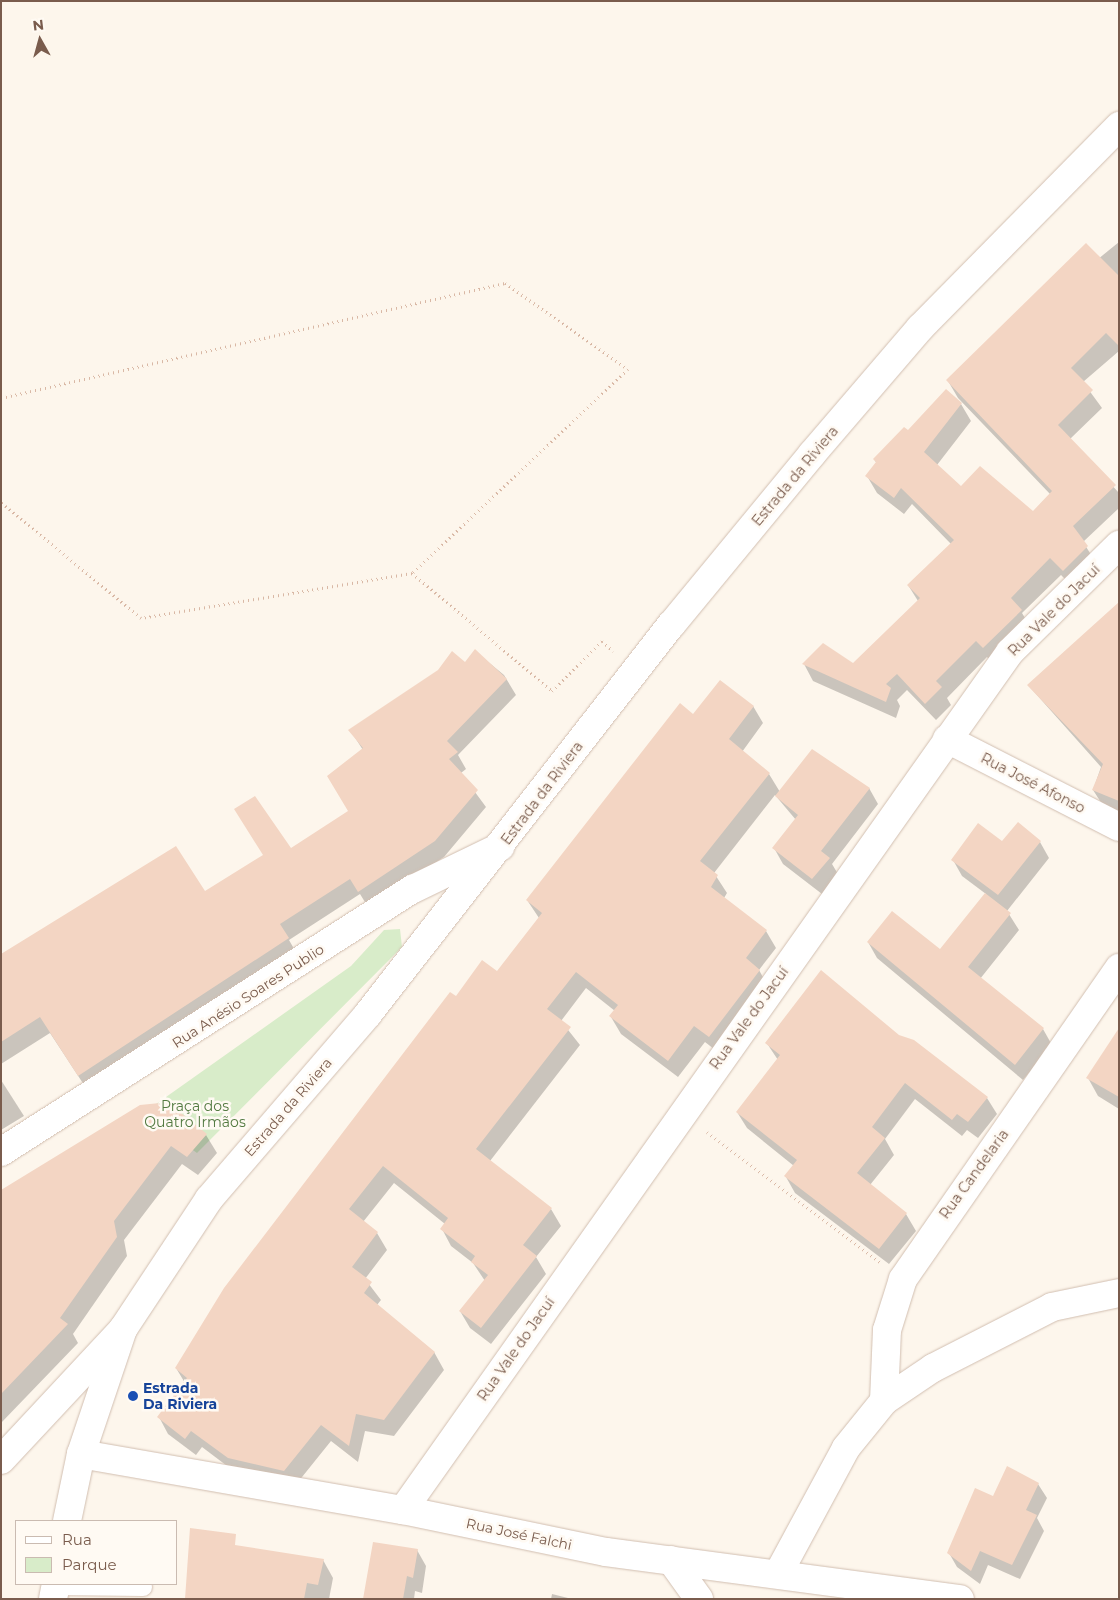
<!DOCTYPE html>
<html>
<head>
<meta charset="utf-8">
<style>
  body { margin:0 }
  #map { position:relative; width:1120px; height:1600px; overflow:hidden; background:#fdf6ec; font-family:Montserrat,sans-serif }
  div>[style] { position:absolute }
  .green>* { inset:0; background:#d8ecc9 }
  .shadow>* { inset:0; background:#0003 }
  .building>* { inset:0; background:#f3d5c3 }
  .path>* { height:3px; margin-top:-1.5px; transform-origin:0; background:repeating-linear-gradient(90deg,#d9b8a5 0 1px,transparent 0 5px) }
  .roads { filter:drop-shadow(0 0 1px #d1beb0) drop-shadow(0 0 1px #d1beb0) }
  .service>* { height:18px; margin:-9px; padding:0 9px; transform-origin:9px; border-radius:9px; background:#fff }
  .minor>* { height:28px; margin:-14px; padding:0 14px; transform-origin:14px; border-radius:14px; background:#fff }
  .tertiary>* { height:28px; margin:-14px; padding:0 14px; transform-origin:14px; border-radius:14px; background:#fff }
  .dots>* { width:14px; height:14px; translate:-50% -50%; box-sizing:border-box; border:2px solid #fffaf3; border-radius:50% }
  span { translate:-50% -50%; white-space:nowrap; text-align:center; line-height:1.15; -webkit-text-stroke:5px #fffaf3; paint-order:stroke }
  .street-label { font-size:14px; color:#7a5c4d }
  .park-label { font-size:14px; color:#537a41 }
  .transit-label { font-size:14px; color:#164399; font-weight:700 }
  .left { translate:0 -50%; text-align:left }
  .frame { position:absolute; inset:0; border:2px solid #7a5c4d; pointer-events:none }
  .legend { position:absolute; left:15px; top:1520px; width:162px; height:65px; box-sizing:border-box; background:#fffaf3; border:1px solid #cabbb1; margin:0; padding:6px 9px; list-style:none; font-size:15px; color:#7a5c4d }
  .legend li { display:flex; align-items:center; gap:10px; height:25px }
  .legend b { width:25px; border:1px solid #cabbb1 }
  .north { position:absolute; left:15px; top:15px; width:50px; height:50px; -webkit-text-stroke:4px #fffaf3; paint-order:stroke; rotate:353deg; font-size:14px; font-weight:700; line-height:20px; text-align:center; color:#7a5c4d }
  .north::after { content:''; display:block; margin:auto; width:18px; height:22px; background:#7a5c4d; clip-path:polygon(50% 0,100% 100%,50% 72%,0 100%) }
</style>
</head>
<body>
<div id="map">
  <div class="green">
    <div style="clip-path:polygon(400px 929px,402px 947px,197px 1153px,142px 1114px,351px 966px,384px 930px)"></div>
  </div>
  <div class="shadow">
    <div style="clip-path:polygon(1119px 242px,1119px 351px,1083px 382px,1102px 408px,1070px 439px,1119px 493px,1119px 508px,1083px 542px,1097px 564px,1073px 587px,1061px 575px,1022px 613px,1031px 628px,993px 664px,987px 657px,947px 698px,951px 705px,936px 720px,907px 690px,897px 700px,900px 706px,896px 718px,813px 681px,804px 664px,853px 664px,918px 601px,908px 585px,951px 544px,912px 504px,904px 514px,877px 493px,867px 476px,877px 464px,874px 459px,908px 432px,961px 404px,971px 421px,937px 465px,961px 487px,1033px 512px,1050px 494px,958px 398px,948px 381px)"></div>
    <div style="clip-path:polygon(1119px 603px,1119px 812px,1102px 804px,1093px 790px,1101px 767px,1028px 685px)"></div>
    <div style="clip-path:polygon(475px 651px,504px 675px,516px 695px,458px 755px,466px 769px,461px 773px,486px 807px,444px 857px,368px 907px,360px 894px,289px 940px,297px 954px,88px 1091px,50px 1033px,1px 1064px,1px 961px,205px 893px,291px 850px,350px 812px,363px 750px,350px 730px,466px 664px)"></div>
    <div style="clip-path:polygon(753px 706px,763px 723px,742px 752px,769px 774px,780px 792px,869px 788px,878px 804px,832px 864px,838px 874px,822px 894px,783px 864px,774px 848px,796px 820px,775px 795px,714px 873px,727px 893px,724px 898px,766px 931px,776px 948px,759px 970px,769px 988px,719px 1053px,705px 1042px,678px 1077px,621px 1034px,611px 1017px,615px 1011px,586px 988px,561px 1021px,580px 1045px,490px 1161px,551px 1209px,561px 1226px,536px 1257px,546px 1274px,491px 1344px,470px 1328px,460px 1311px,485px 1281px,473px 1263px,451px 1246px,442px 1229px,445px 1224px,394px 1183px,363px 1222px,377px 1233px,387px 1250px,365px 1279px,381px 1300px,377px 1305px,434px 1352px,444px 1370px,394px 1436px,365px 1431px,358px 1462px,331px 1441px,294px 1487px,239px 1475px,202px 1447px,196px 1455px,168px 1434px,159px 1417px,185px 1383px,176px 1368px,456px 998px,497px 973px,539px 918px,527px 900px,693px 716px)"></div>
    <div style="clip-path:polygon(1040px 842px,1049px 858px,1007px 911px,1019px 930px,980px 979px,1043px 1029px,1052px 1045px,1023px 1080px,877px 958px,868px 942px,941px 951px,986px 894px,962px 876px,953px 860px,1002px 843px)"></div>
    <div style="clip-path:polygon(1119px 1031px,1119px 1109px,1098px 1096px,1088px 1078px)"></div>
    <div style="clip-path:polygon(899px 1036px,987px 1098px,997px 1114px,978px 1138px,967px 1130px,962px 1136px,915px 1099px,885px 1139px,894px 1155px,870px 1185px,906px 1214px,916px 1231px,889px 1264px,795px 1193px,786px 1177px,794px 1166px,747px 1128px,737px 1112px,778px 1060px,766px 1042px)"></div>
    <div style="clip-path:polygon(1px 1080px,24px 1116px,1px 1130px)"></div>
    <div style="clip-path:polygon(206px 1135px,217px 1153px,198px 1175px,182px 1164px,124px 1240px,127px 1256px,73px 1334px,78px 1343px,1px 1423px,1px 1192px)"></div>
    <div style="clip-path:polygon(1038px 1484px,1047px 1498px,1037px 1518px,1044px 1531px,1020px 1579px,988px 1565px,980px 1584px,957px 1567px,949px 1553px,994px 1498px)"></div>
    <div style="clip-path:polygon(417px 1550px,426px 1566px,422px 1593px,415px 1591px,414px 1599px,365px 1599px)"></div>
    <div style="clip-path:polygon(323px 1560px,333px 1578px,329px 1599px,186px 1599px)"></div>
    <div style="clip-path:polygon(552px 1594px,572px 1599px,551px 1599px)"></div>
  </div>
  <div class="building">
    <div style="clip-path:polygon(1086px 243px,1119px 276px,1119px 346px,1106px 333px,1071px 368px,1093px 390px,1058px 425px,1116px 485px,1073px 526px,1088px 546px,1063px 571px,1050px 558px,1011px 598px,1022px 610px,983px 648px,976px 641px,936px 681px,942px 687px,925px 704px,897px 674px,886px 684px,891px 688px,886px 702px,802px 664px,823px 643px,853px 663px,920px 598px,907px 585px,954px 540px,901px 488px,894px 498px,865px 476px,876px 462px,873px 459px,904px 427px,908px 430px,946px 389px,962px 403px,924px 452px,961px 486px,980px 466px,1033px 511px,1052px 491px,946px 380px)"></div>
    <div style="clip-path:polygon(1119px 602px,1119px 801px,1092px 790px,1103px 764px,1027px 685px)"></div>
    <div style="clip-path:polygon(475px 649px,507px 679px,447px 741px,458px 752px,449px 759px,478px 790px,435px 841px,358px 892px,350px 879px,280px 924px,289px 938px,78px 1076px,40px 1017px,1px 1042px,1px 954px,176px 846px,205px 891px,263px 855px,234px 809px,255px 796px,291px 848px,348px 811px,327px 776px,363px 748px,348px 730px,438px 670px,452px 651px,465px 662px)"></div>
    <div style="clip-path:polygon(720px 680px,754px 706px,729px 739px,770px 773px,700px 861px,718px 875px,711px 887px,767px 930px,746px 958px,760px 970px,709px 1037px,694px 1026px,668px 1061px,609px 1016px,618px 1005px,576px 972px,547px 1009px,571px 1027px,476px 1149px,552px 1208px,523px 1245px,537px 1256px,481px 1328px,459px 1311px,488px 1275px,471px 1262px,475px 1256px,440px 1229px,448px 1218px,383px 1166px,349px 1209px,378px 1232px,352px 1267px,372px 1282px,364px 1293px,435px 1352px,384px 1420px,356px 1414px,349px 1446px,321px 1425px,284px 1471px,228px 1458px,191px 1431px,185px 1439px,157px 1417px,187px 1378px,175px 1368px,224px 1288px,450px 992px,456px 996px,482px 960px,497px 971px,542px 913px,526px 900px,680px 703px,693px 714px)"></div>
    <div style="clip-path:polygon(812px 749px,870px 788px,821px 851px,830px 858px,812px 879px,772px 848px,798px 815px,775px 796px)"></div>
    <div style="clip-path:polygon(1018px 822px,1041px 841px,998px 895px,951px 860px,978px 823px,1002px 841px)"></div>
    <div style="clip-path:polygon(985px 893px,1011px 913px,968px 967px,1044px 1028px,1015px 1065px,867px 942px,892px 911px,940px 949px)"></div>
    <div style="clip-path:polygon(821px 970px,899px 1035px,914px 1040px,988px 1097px,968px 1122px,957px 1114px,952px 1120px,905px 1083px,872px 1127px,885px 1138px,857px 1173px,907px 1213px,879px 1249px,784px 1176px,797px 1160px,736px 1112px,780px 1055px,765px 1043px)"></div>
    <div style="clip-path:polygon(1119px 1028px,1119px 1097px,1086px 1078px)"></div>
    <div style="clip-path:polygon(160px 1103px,176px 1109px,207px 1134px,187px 1157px,171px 1146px,114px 1221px,117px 1237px,60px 1318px,68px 1324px,1px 1394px,1px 1190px,140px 1105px)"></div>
    <div style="clip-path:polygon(1007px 1466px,1039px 1483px,1026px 1510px,1037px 1515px,1012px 1565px,980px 1551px,971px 1571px,947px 1553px,975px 1488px,993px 1496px)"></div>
    <div style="clip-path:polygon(190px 1528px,236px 1534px,235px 1545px,324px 1559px,318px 1585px,307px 1583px,304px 1599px,185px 1599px)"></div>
    <div style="clip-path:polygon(373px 1542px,418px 1549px,413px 1578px,407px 1576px,403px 1599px,363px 1599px)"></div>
  </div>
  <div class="path">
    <div style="left:1px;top:398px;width:517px;rotate:-12.85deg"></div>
    <div style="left:505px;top:283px;width:150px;rotate:35deg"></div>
    <div style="left:628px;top:369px;width:297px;rotate:136.6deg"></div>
    <div style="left:412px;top:573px;width:275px;rotate:170.6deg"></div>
    <div style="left:141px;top:618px;width:182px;rotate:-140.4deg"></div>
    <div style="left:412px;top:573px;width:183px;rotate:40.1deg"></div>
    <div style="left:552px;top:691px;width:71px;rotate:-45deg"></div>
    <div style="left:602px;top:641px;width:15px;rotate:42deg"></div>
    <div style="left:707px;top:1132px;width:216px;rotate:36.9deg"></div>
  </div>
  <div class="roads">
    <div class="service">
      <div style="left:55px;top:1586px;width:88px;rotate:0.7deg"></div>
    </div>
    <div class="minor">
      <div style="left:947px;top:739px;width:193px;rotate:27.1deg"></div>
      <div style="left:1px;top:1152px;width:489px;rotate:-32.6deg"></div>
      <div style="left:413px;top:889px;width:97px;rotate:-25.8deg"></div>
      <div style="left:884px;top:1401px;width:71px;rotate:-87.6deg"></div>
      <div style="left:887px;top:1330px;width:53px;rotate:-72.6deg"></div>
      <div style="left:903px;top:1279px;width:379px;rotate:-55.2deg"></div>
      <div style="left:81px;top:1454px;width:327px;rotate:9.9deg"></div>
      <div style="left:403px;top:1510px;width:207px;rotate:11.7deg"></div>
      <div style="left:606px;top:1552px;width:357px;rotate:7.6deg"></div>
      <div style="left:1px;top:1460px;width:179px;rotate:-47deg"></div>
      <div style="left:403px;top:1510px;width:1051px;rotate:-54.72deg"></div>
      <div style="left:1010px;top:652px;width:153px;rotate:-44.5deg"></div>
      <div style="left:671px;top:1560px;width:48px;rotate:54.3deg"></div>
      <div style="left:778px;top:1574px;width:143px;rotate:-61.6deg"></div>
      <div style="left:846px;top:1448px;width:60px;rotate:-51deg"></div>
      <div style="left:884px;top:1401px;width:59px;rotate:-34deg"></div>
      <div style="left:933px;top:1368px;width:134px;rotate:-27.1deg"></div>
      <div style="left:1052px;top:1307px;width:68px;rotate:-11.8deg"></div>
    </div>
    <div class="tertiary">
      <div style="left:67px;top:1521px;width:68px;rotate:-78.2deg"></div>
      <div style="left:81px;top:1454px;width:132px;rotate:-71.4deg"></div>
      <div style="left:123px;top:1329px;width:156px;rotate:-56.5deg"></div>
      <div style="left:209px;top:1199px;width:244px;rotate:-49.3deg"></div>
      <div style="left:368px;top:1014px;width:494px;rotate:-52.1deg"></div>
      <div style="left:672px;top:624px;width:220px;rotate:-50.5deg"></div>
      <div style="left:812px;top:454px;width:166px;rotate:-49.4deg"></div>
      <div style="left:920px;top:328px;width:284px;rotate:-45.4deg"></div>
      <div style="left:53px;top:1599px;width:15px;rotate:-79deg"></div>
    </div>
  </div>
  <div class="dots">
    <div style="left:133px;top:1396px;background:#1a4fb4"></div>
  </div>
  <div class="street-label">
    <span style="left:795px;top:476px;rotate:-50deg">Estrada da Riviera</span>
    <span style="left:1054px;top:610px;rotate:-45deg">Rua Vale do Jacuí</span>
    <span style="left:1033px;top:783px;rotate:27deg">Rua José Afonso</span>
    <span style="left:542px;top:793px;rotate:-53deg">Estrada da Riviera</span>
    <span style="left:248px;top:996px;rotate:-33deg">Rua Anésio Soares Publio</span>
    <span style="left:749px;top:1018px;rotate:-54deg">Rua Vale do Jacuí</span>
    <span style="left:288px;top:1107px;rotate:-49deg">Estrada da Riviera</span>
    <span style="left:974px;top:1174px;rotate:-54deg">Rua Candelaria</span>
    <span style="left:516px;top:1349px;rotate:-55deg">Rua Vale do Jacuí</span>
    <span style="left:519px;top:1534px;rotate:12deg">Rua José Falchi</span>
  </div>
  <div class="park-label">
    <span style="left:195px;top:1114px">Praça dos<br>Quatro Irmãos</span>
  </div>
  <div class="transit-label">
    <span class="left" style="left:143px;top:1396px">Estrada<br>Da Riviera</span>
  </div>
  <div class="frame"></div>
  <ul class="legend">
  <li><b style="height:6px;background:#fff"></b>Rua</li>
  <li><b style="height:14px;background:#d8ecc9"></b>Parque</li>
  </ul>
  <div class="north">N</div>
</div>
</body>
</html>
